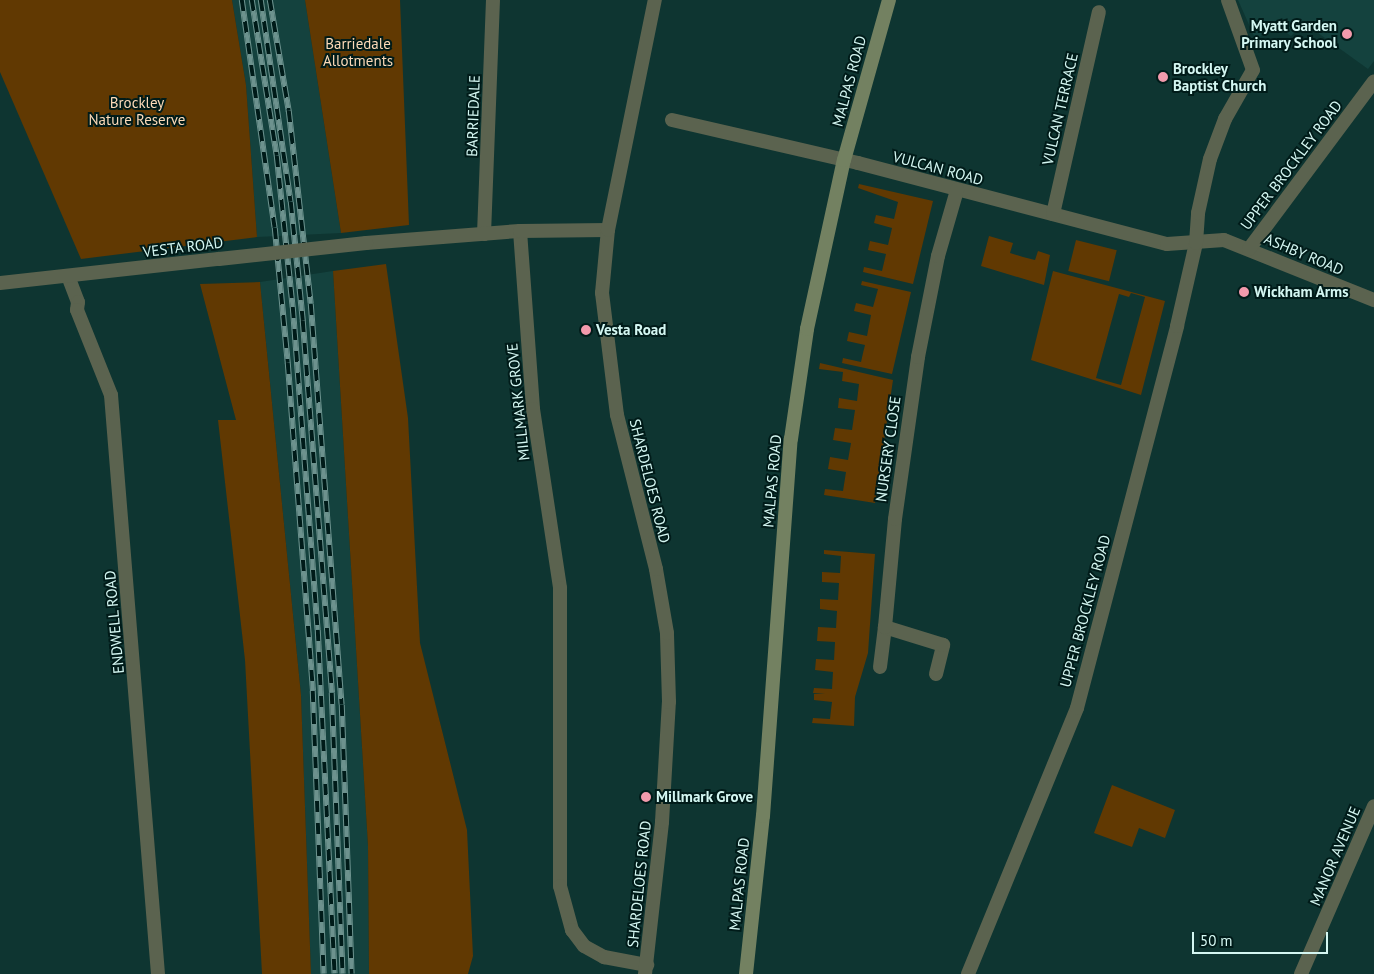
<!DOCTYPE html>
<html>
<head>
<meta charset="utf-8">
<style>
  body { margin:0 }
  #map { position:relative; width:1374px; height:974px; overflow:hidden; background:#0e3531; font-family:"PT Sans",sans-serif }
  div>[style] { position:absolute }
  .built>* { inset:0; background:#14423e }
  .green>* { inset:0; background:#613902; transform-origin:0 0 }
  .minor>* { height:14px; margin:-7px; padding:0 7px; transform-origin:7px; border-radius:7px; background:#5b634f }
  .tertiary>* { height:14px; margin:-7px; padding:0 7px; transform-origin:7px; border-radius:7px; background:#5b634f }
  .secondary>* { height:14px; margin:-7px; padding:0 7px; transform-origin:7px; border-radius:7px; background:#738161 }
  .rail>* { height:5.5px; margin-top:-2.75px; transform-origin:0; background:repeating-linear-gradient(90deg,#001b19 0 11px,#6d928e 0 22px); box-sizing:border-box; border-block:1px solid #6d928e }
  .tertiary-bridge>* { height:14px; margin:-7px; padding:0 7px; transform-origin:7px; border-radius:7px; background:#5b634f }
  .dots>* { width:14px; height:14px; translate:-50% -50%; box-sizing:border-box; border:2px solid #001b19; border-radius:50% }
  span { translate:-50% -50%; white-space:nowrap; text-align:center; line-height:1.15; -webkit-text-stroke:4px #001b19; paint-order:stroke }
  .poi-label { font-size:15px; color:#d4f7f2; font-weight:700 }
  .right { translate:-100% -50%; text-align:right }
  .left { translate:0 -50%; text-align:left }
  .park-label { font-size:15px; color:#fcdab8 }
  .street-label { font-size:15px; color:#d4f7f2 }
  .scale { position:absolute; left:1192px; top:932px; width:136px; height:22px; box-sizing:border-box; border:2px solid #d4f7f2; border-top:0; padding-left:6px; font-size:15px; line-height:18px; white-space:nowrap; color:#d4f7f2; -webkit-text-stroke:4px #001b19; paint-order:stroke }
</style>
</head>
<body>
<div id="map">
  <div class="built">
    <div style="clip-path:polygon(232px 0,305px 0,341px 233px,257px 237px,246px 85px)"></div>
    <div style="clip-path:polygon(1238px 0,1374px 0,1374px 61px,1368px 69px,1318px 33px,1302px 25px,1291px 36px,1273px 23px,1259px 38px,1254px 36px)"></div>
    <div style="clip-path:polygon(333px 271px,368px 846px,369px 974px,311px 974px,301px 695px,260px 282px)"></div>
  </div>
  <div class="green">
    <div style="clip-path:polygon(0 0,232px 0,246px 85px,257px 237px,81px 259px,0 72px)"></div>
    <div style="clip-path:polygon(305px 0,400px 0,409px 225px,341px 233px)"></div>
    <div style="clip-path:polygon(859px 184px,933px 201px,913px 284px,863px 272px,864px 267px,882px 271px,886px 254px,868px 250px,869px 245px,870px 241px,888px 245px,892px 228px,874px 223px,876px 215px,894px 219px,898px 202px,858px 188px)"></div>
    <div style="clip-path:polygon(989px 236px,1013px 243px,1010px 253px,1023px 257px,1035px 260px,1038px 251px,1050px 255px,1044px 285px,981px 266px)"></div>
    <div style="left:1076px;top:240px;width:42px;height:32px;rotate:14deg"></div>
    <div style="clip-path:polygon(386px 264px,408px 418px,420px 643px,467px 830px,473px 956px,468px 974px,369px 974px,368px 846px,333px 271px)"></div>
    <div style="clip-path:polygon(evenodd,1053px 271px,1165px 301px,1141px 395px,1031px 360px,1053px 271px,1131px 293px,1145px 297px,1121px 385px,1096px 378px,1119px 294px,1129px 297px,1131px 293px)"></div>
    <div style="clip-path:polygon(862px 281px,911px 292px,892px 374px,842px 363px,843px 358px,861px 362px,863px 353px,865px 345px,847px 341px,848px 336px,849px 332px,867px 336px,871px 315px,854px 311px,856px 303px,873px 307px,878px 289px,861px 285px)"></div>
    <div style="clip-path:polygon(260px 282px,301px 695px,311px 974px,262px 974px,245px 660px,218px 420px,236px 420px,200px 284px)"></div>
    <div style="clip-path:polygon(820px 363px,893px 380px,875px 503px,824px 495px,825px 489px,843px 491px,846px 472px,828px 469px,830px 457px,848px 460px,851px 443px,833px 440px,835px 428px,852px 430px,855px 410px,838px 408px,839px 398px,857px 401px,859px 384px,842px 381px,843px 372px,819px 369px)"></div>
    <div style="clip-path:polygon(824px 550px,875px 554px,868px 653px,855px 697px,854px 726px,812px 723px,813px 718px,830px 719px,831px 710px,832px 702px,814px 700px,814px 694px,825px 694px,813px 693px,814px 688px,832px 689px,833px 672px,815px 670px,816px 659px,834px 660px,835px 642px,817px 641px,818px 627px,836px 628px,837px 611px,820px 609px,820px 599px,838px 600px,839px 583px,822px 582px,822px 572px,840px 573px,841px 556px,824px 554px)"></div>
    <div style="clip-path:polygon(1112px 785px,1175px 810px,1165px 838px,1139px 828px,1132px 847px,1094px 833px)"></div>
  </div>
  <div class="minor">
    <div style="left:672px;top:120px;width:191px;rotate:13deg"></div>
    <div style="left:858px;top:163px;width:319px;rotate:14.7deg"></div>
    <div style="left:1167px;top:244px;width:57px;rotate:-4deg"></div>
    <div style="left:1224px;top:240px;width:162px;rotate:21.8deg"></div>
    <div style="left:1053px;top:214px;width:207px;rotate:-77.2deg"></div>
    <div style="left:520px;top:231px;width:178px;rotate:85.8deg"></div>
    <div style="left:533px;top:409px;width:181px;rotate:81.4deg"></div>
    <div style="left:560px;top:588px;width:298px;rotate:90deg"></div>
    <div style="left:560px;top:886px;width:46px;rotate:74.7deg"></div>
    <div style="left:572px;top:930px;width:20px;rotate:53deg"></div>
    <div style="left:584px;top:946px;width:23px;rotate:29deg"></div>
    <div style="left:604px;top:957px;width:44px;rotate:10.5deg"></div>
    <div style="left:484px;top:234px;width:234px;rotate:-87.8deg"></div>
    <div style="left:1249px;top:249px;width:209px;rotate:-53.3deg"></div>
    <div style="left:880px;top:667px;width:40px;rotate:-82.9deg"></div>
    <div style="left:936px;top:674px;width:30px;rotate:-76deg"></div>
    <div style="left:943px;top:645px;width:61px;rotate:-162.8deg"></div>
    <div style="left:885px;top:627px;width:108px;rotate:-84.7deg"></div>
    <div style="left:895px;top:519px;width:164px;rotate:-81.9deg"></div>
    <div style="left:918px;top:357px;width:103px;rotate:-78.8deg"></div>
    <div style="left:938px;top:256px;width:69px;rotate:-73.9deg"></div>
    <div style="left:968px;top:974px;width:287px;rotate:-67.7deg"></div>
    <div style="left:1077px;top:708px;width:395px;rotate:-75.3deg"></div>
    <div style="left:1177px;top:326px;width:85px;rotate:-77.1deg"></div>
    <div style="left:1196px;top:243px;width:30px;rotate:-86deg"></div>
    <div style="left:1198px;top:213px;width:55px;rotate:-77.5deg"></div>
    <div style="left:1210px;top:159px;width:43px;rotate:-69.4deg"></div>
    <div style="left:1225px;top:119px;width:56px;rotate:-60.3deg"></div>
    <div style="left:1253px;top:70px;width:74px;rotate:-109.7deg"></div>
    <div style="left:1301px;top:974px;width:183px;rotate:-66.5deg"></div>
  </div>
  <div class="tertiary">
    <div style="left:366px;top:243px;width:154px;rotate:-4.5deg"></div>
    <div style="left:520px;top:231px;width:88px;rotate:-0.7deg"></div>
    <div style="left:68px;top:276px;width:28px;rotate:69deg"></div>
    <div style="left:78px;top:302px;width:8px;rotate:97deg"></div>
    <div style="left:77px;top:310px;width:92px;rotate:68.2deg"></div>
    <div style="left:111px;top:395px;width:581px;rotate:85.36deg"></div>
    <div style="left:0;top:283px;width:220px;rotate:-6.3deg"></div>
    <div style="left:645px;top:974px;width:153px;rotate:-83.6deg"></div>
    <div style="left:662px;top:822px;width:120px;rotate:-86.7deg"></div>
    <div style="left:669px;top:702px;width:69px;rotate:-91.7deg"></div>
    <div style="left:667px;top:633px;width:65px;rotate:-99.8deg"></div>
    <div style="left:656px;top:569px;width:159px;rotate:-104.2deg"></div>
    <div style="left:617px;top:415px;width:123px;rotate:-97deg"></div>
    <div style="left:602px;top:293px;width:63px;rotate:-84.6deg"></div>
    <div style="left:608px;top:230px;width:235px;rotate:-78.5deg"></div>
  </div>
  <div class="secondary">
    <div style="left:746px;top:974px;width:159px;rotate:-83.9deg"></div>
    <div style="left:763px;top:816px;width:378px;rotate:-85.8deg"></div>
    <div style="left:791px;top:439px;width:111px;rotate:-81.7deg"></div>
    <div style="left:807px;top:329px;width:173px;rotate:-77.7deg"></div>
    <div style="left:844px;top:160px;width:166px;rotate:-74.3deg"></div>
  </div>
  <div class="rail">
    <div style="left:242px;top:0;width:230px;rotate:81.8deg"></div>
    <div style="left:275px;top:228px;width:136px;rotate:84.5deg"></div>
    <div style="left:288px;top:363px;width:329px;rotate:85.6deg"></div>
    <div style="left:313px;top:691px;width:283px;rotate:87.8deg"></div>
    <div style="left:252px;top:0;width:158px;rotate:80.9deg"></div>
    <div style="left:277px;top:156px;width:152px;rotate:84deg"></div>
    <div style="left:293px;top:307px;width:324px;rotate:85.6deg"></div>
    <div style="left:318px;top:630px;width:344px;rotate:87.2deg"></div>
    <div style="left:261px;top:0;width:204px;rotate:81.6deg"></div>
    <div style="left:291px;top:202px;width:120px;rotate:84.2deg"></div>
    <div style="left:303px;top:321px;width:373px;rotate:85.5deg"></div>
    <div style="left:332px;top:693px;width:281px;rotate:87.8deg"></div>
    <div style="left:270px;top:0;width:113px;rotate:80.3deg"></div>
    <div style="left:289px;top:111px;width:194px;rotate:83.5deg"></div>
    <div style="left:311px;top:304px;width:402px;rotate:85.6deg"></div>
    <div style="left:342px;top:705px;width:269px;rotate:87.9deg"></div>
  </div>
  <div class="tertiary-bridge">
    <div style="left:219px;top:259px;width:148px;rotate:-6.2deg"></div>
  </div>
  <div class="dots">
    <div style="left:1347px;top:34px;background:#f29aac"></div>
    <div style="left:1163px;top:77px;background:#f29aac"></div>
    <div style="left:1244px;top:292px;background:#f29aac"></div>
    <div style="left:586px;top:330px;background:#f29aac"></div>
    <div style="left:646px;top:797px;background:#f29aac"></div>
  </div>
  <div class="poi-label">
    <span class="right" style="left:1337px;top:34px">Myatt Garden<br>Primary School</span>
    <span class="left" style="left:1173px;top:77px">Brockley<br>Baptist Church</span>
    <span class="left" style="left:1254px;top:292px">Wickham Arms</span>
    <span class="left" style="left:596px;top:330px">Vesta Road</span>
    <span class="left" style="left:656px;top:797px">Millmark Grove</span>
  </div>
  <div class="park-label">
    <span style="left:358px;top:52px">Barriedale<br>Allotments</span>
    <span style="left:137px;top:111px">Brockley<br>Nature Reserve</span>
  </div>
  <div class="street-label">
    <span style="left:849px;top:81px;rotate:-75deg">MALPAS ROAD</span>
    <span style="left:1060px;top:109px;rotate:-77deg">VULCAN TERRACE</span>
    <span style="left:473px;top:116px;rotate:-88deg">BARRIEDALE</span>
    <span style="left:1291px;top:165px;rotate:-53deg">UPPER BROCKLEY ROAD</span>
    <span style="left:938px;top:168px;rotate:15deg">VULCAN ROAD</span>
    <span style="left:183px;top:247px;rotate:-7deg">VESTA ROAD</span>
    <span style="left:1304px;top:254px;rotate:23deg">ASHBY ROAD</span>
    <span style="left:518px;top:402px;rotate:-96deg">MILLMARK GROVE</span>
    <span style="left:888px;top:449px;rotate:-82deg">NURSERY CLOSE</span>
    <span style="left:650px;top:481px;rotate:76deg">SHARDELOES ROAD</span>
    <span style="left:772px;top:481px;rotate:-85deg">MALPAS ROAD</span>
    <span style="left:1085px;top:611px;rotate:-75deg">UPPER BROCKLEY ROAD</span>
    <span style="left:114px;top:622px;rotate:-95deg">ENDWELL ROAD</span>
    <span style="left:1335px;top:856px;rotate:-67deg">MANOR AVENUE</span>
    <span style="left:639px;top:884px;rotate:-84deg">SHARDELOES ROAD</span>
    <span style="left:739px;top:884px;rotate:-84deg">MALPAS ROAD</span>
  </div>
  <div class="scale">50 m</div>
</div>
</body>
</html>
